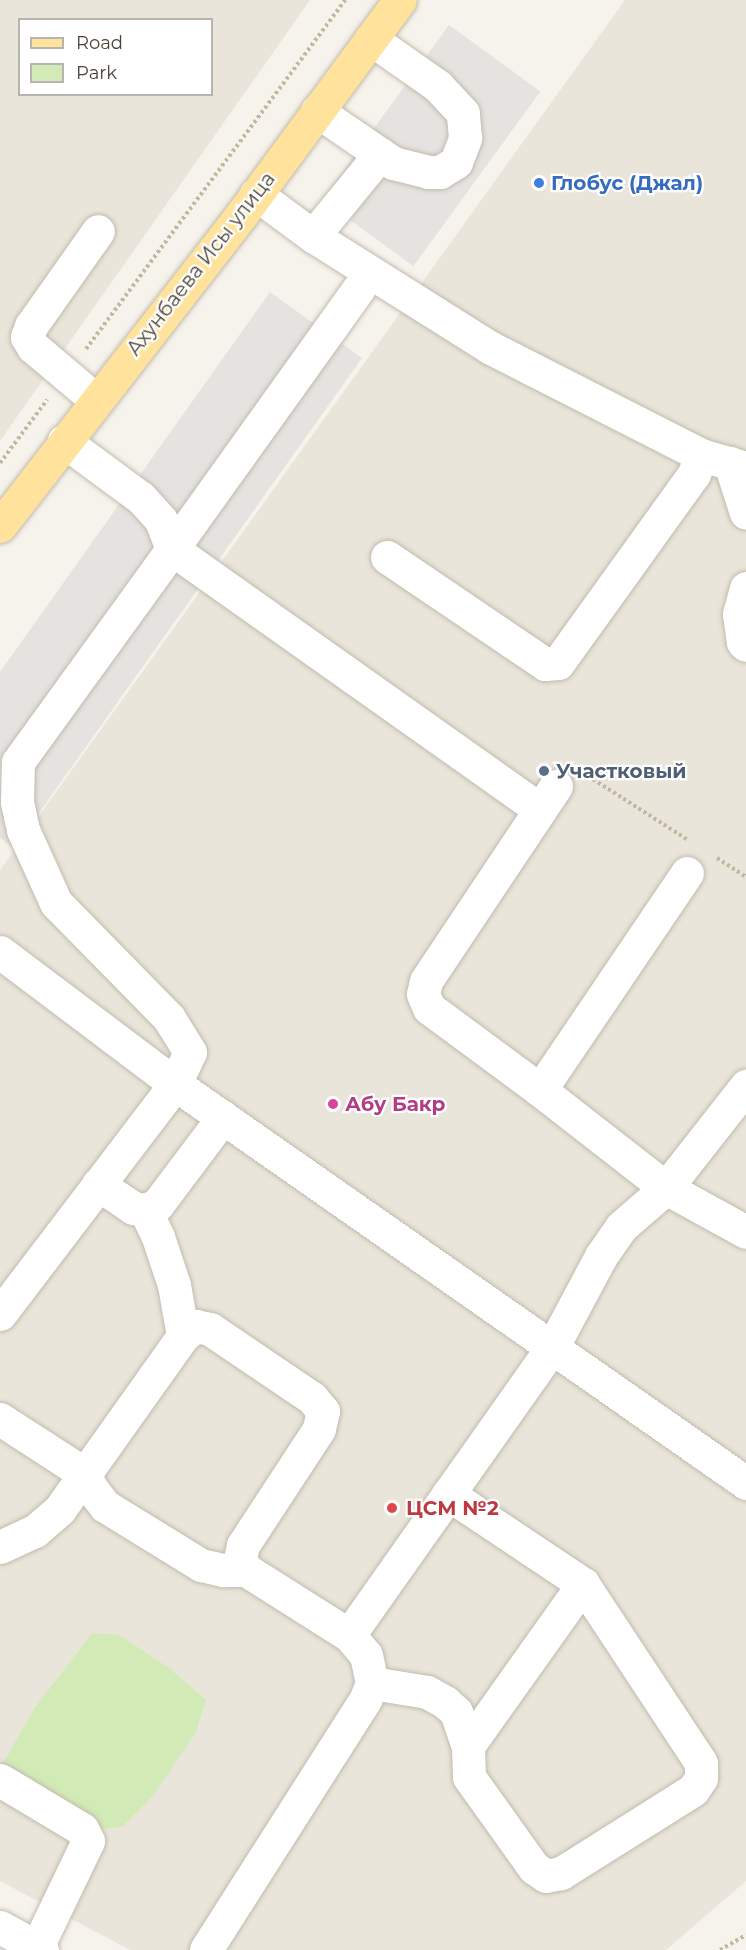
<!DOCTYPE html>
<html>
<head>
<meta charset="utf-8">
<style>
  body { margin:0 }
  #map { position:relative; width:746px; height:1950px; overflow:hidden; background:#f6f3ec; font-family:Montserrat,sans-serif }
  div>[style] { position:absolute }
  .residential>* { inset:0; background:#eae5da }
  .green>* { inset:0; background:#d2eab5 }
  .parking>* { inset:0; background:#e5e3e0; transform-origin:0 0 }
  .path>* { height:4px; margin-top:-2px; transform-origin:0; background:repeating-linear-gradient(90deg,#c4b79f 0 3px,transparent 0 6px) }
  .roads { filter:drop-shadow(0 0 2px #c2bbae) drop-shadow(0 0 2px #c2bbae) }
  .minor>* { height:33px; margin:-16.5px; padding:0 16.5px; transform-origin:16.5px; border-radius:16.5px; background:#fff }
  .major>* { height:33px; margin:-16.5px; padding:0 16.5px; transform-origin:16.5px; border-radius:16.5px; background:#ffe39c }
  .dots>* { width:16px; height:16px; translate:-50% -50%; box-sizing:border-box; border:3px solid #fff; border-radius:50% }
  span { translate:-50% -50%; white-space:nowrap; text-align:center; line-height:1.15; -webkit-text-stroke:4.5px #fff; paint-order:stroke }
  .shop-label { font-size:20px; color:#366cbe; font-weight:700 }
  .left { translate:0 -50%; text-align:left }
  .street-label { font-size:20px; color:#4b4439 }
  .service-label { font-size:20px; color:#4e5e75; font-weight:700 }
  .hotel-label { font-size:20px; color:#b23c85; font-weight:700 }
  .health-label { font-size:20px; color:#be3a42; font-weight:700 }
  .legend { position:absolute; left:18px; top:18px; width:195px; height:78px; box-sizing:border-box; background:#fff; border:2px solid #b7b4b0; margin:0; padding:8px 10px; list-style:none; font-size:18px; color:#4b4439 }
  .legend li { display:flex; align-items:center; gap:12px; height:30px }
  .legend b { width:30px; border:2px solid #b7b4b0 }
</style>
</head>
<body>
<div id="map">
  <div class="residential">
    <div style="clip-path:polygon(evenodd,0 0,310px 0,0 441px,0 0,20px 20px,212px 20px,212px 94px,20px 94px,20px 20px)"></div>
    <div style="clip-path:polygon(625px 0,746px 0,746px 1881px,666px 1950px,130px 1950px,0 1881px,0 870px)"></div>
  </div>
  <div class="green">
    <div style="clip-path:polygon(92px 1633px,119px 1635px,169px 1668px,206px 1700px,196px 1732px,153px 1796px,122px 1827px,95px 1829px,1px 1767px,34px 1709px)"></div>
  </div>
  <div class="parking">
    <div style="left:449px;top:25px;width:113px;height:216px;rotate:36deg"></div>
    <div style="clip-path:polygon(270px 292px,362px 358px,14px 848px,0 838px,0 672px)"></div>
  </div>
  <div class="path">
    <div style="left:86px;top:349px;width:435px;rotate:-53.4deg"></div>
    <div style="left:0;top:463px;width:79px;rotate:-53.3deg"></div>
    <div style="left:588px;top:776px;width:119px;rotate:32.6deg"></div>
    <div style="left:717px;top:858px;width:35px;rotate:33deg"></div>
    <div style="left:720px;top:1950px;width:30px;rotate:-30deg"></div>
  </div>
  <div class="roads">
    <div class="minor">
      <div style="left:317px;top:111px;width:92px;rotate:34.4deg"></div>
      <div style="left:393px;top:163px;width:36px;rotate:14deg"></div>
      <div style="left:428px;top:172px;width:12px"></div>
      <div style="left:440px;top:172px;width:19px;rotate:-32deg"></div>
      <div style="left:456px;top:162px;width:26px;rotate:-69deg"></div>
      <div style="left:465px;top:138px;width:25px;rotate:-95deg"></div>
      <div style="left:463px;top:113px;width:37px;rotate:-133deg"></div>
      <div style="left:438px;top:86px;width:82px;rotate:-145deg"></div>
      <div style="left:256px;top:194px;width:71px;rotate:36.4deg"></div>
      <div style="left:313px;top:236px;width:208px;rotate:32.2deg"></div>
      <div style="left:489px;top:347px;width:238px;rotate:27deg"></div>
      <div style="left:701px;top:455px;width:47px;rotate:16.1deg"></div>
      <div style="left:313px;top:236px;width:106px;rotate:-50.7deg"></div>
      <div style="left:359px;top:288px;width:321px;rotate:125.6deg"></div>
      <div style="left:172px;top:549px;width:451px;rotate:35.3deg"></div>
      <div style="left:96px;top:400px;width:82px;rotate:-139.9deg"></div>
      <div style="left:33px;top:347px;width:12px;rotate:-121deg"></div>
      <div style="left:27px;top:337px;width:12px;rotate:-70deg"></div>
      <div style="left:31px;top:326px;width:116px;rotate:-54.8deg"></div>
      <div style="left:730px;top:463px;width:52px;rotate:72.3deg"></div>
      <div style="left:387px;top:557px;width:191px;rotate:34.1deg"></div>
      <div style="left:545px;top:664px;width:13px;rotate:-4deg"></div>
      <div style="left:558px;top:663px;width:233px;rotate:-54.3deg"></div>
      <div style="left:694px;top:474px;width:20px;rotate:-70deg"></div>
      <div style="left:746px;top:588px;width:27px;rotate:105deg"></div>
      <div style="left:739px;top:614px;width:28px;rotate:82deg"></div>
      <div style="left:743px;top:642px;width:4px;rotate:45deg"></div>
      <div style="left:556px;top:786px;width:234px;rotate:123.7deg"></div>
      <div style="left:426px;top:981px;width:13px;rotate:103deg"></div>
      <div style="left:423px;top:994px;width:15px;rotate:67deg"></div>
      <div style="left:429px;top:1008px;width:138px;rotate:36.5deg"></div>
      <div style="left:540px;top:1090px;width:160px;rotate:37.9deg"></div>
      <div style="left:666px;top:1188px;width:91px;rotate:28.8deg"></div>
      <div style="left:0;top:952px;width:219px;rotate:37deg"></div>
      <div style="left:175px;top:1084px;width:697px;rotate:34.94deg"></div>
      <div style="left:540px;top:1090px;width:262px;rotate:-55.9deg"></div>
      <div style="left:98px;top:1184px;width:42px;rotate:34.4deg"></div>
      <div style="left:133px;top:1208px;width:12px;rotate:9deg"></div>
      <div style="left:145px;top:1210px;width:13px;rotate:-23deg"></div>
      <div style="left:157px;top:1205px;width:110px;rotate:-53.1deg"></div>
      <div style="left:145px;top:1210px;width:30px;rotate:64deg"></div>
      <div style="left:158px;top:1237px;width:51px;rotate:71.6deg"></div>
      <div style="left:174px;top:1285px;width:52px;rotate:80deg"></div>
      <div style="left:0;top:1314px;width:289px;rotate:-52.7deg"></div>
      <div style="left:175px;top:1084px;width:35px;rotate:-65deg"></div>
      <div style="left:190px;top:1052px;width:40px;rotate:-122deg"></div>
      <div style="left:169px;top:1018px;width:161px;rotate:-134.5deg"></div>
      <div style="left:56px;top:903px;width:80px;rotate:-114.3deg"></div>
      <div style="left:23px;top:830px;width:29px;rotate:-102deg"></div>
      <div style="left:17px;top:802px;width:40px;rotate:-88.6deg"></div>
      <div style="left:18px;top:762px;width:263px;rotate:-54.1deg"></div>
      <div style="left:172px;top:549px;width:31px;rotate:-111deg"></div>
      <div style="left:161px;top:520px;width:30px;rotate:-132deg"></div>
      <div style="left:141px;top:498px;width:96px;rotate:-143.5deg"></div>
      <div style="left:0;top:1419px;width:101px;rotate:32.9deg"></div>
      <div style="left:85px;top:1474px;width:15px;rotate:67deg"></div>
      <div style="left:91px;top:1488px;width:23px;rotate:52deg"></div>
      <div style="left:105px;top:1506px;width:113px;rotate:31.6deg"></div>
      <div style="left:201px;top:1565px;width:23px;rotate:13deg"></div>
      <div style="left:223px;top:1570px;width:23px"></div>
      <div style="left:448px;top:1494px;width:162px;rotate:33.7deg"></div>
      <div style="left:583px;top:1584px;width:214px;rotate:56.6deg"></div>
      <div style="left:701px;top:1763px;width:15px;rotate:90deg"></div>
      <div style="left:701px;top:1778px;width:14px;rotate:124deg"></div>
      <div style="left:693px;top:1790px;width:156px;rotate:147.8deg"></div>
      <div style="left:561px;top:1873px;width:15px;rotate:169deg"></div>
      <div style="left:546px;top:1876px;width:14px;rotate:-146deg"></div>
      <div style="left:534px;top:1868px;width:112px;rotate:-125.5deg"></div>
      <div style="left:469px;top:1777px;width:31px;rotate:-92deg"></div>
      <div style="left:468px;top:1746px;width:199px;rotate:-54.6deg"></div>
      <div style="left:0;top:1547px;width:38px;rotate:-25deg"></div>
      <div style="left:35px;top:1531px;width:33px;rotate:-41deg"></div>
      <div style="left:60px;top:1509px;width:212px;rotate:-54.6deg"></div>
      <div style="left:183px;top:1336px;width:16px;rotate:-40deg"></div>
      <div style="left:195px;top:1326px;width:15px;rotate:11deg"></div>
      <div style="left:210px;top:1329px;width:123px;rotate:34.1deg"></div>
      <div style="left:312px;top:1398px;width:17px;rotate:50deg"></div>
      <div style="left:323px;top:1411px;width:18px;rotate:103deg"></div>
      <div style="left:319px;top:1429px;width:139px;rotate:123.2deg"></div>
      <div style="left:243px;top:1545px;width:14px;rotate:102deg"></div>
      <div style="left:240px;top:1559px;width:13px;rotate:61deg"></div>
      <div style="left:246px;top:1570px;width:122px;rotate:32.3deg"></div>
      <div style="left:349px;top:1635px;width:26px;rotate:50deg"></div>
      <div style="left:366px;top:1655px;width:29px;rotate:78deg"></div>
      <div style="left:372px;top:1683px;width:18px;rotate:112deg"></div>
      <div style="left:365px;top:1700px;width:296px;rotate:122.5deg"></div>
      <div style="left:349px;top:1635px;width:354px;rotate:-54.8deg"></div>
      <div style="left:553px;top:1346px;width:102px;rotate:-61.9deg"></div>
      <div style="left:601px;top:1256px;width:35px;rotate:-55deg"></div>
      <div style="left:621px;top:1227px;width:60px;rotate:-40.9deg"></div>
      <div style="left:666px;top:1188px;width:130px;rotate:-51.9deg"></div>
      <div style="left:372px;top:1683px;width:56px;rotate:9.3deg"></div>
      <div style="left:427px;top:1692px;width:21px;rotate:29deg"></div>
      <div style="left:445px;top:1702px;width:15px;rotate:42deg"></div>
      <div style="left:456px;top:1712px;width:36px;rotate:71deg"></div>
      <div style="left:0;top:1780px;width:96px;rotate:30.9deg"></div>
      <div style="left:82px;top:1829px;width:13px;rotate:63deg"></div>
      <div style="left:88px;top:1841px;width:118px;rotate:115.7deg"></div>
      <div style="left:0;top:1927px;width:48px;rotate:28.7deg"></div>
    </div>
    <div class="major">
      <div style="left:0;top:526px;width:395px;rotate:-52.2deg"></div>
      <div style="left:242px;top:214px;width:266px;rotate:-53.6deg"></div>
    </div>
  </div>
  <div class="dots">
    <div style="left:539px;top:183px;background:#3f7fe0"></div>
    <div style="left:544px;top:771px;background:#5c6f8a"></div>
    <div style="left:333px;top:1104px;background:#d1479c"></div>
    <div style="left:392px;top:1508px;background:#e0444e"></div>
  </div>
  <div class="shop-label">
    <span class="left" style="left:551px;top:183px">Глобус (Джал)</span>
  </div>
  <div class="street-label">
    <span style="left:201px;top:264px;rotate:-52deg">Ахунбаева Исы улица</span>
  </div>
  <div class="service-label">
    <span class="left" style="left:556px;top:771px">Участковый</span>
  </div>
  <div class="hotel-label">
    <span class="left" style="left:345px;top:1104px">Абу Бакр</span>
  </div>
  <div class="health-label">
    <span class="left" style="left:406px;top:1508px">ЦСМ №2</span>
  </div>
  <ul class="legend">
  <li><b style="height:8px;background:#ffe39c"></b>Road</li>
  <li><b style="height:16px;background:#d2eab5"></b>Park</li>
  </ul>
</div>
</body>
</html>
